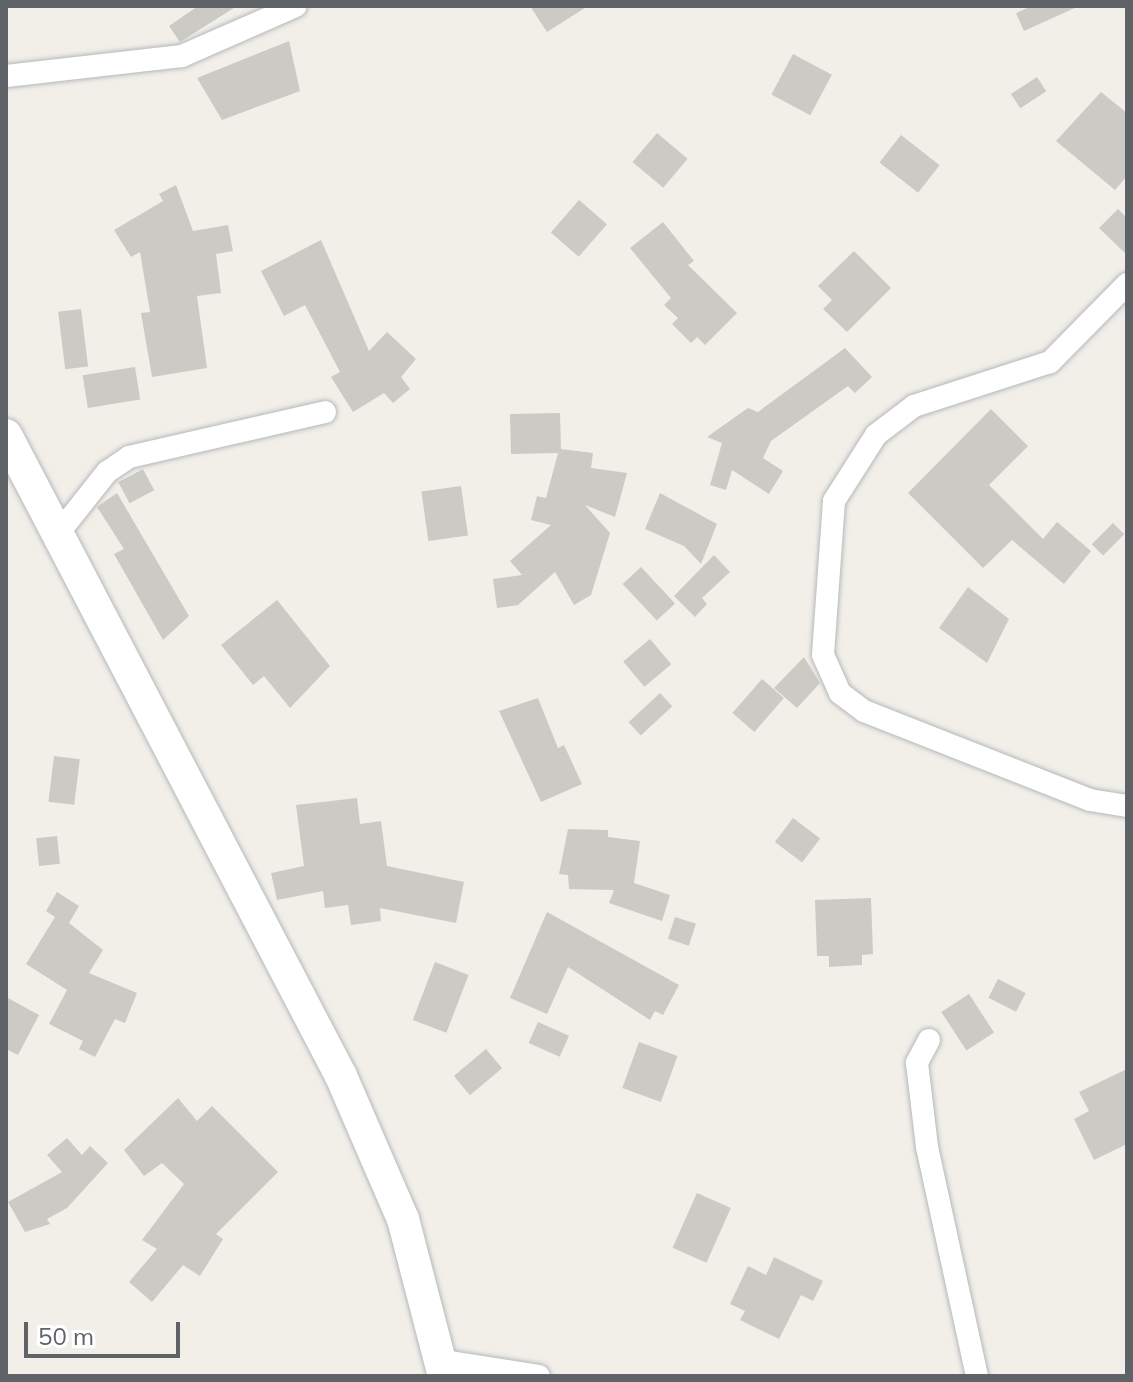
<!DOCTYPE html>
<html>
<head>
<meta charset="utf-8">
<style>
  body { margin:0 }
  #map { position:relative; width:1133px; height:1382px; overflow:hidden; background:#f1efe8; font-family:Mulish,sans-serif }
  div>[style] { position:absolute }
  .building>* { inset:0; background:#cccac5; transform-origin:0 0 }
  .roads { filter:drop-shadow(0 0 2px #b5b8bc) drop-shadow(0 0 2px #b5b8bc) }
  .minor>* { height:22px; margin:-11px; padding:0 11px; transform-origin:11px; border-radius:11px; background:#fff }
  .secondary>* { height:32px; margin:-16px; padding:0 16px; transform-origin:16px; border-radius:16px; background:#fff }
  span { translate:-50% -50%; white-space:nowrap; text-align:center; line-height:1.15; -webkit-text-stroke:7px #fff; paint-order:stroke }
  .frame { position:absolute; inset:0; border:8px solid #5f6368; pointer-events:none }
  .scale { position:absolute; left:24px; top:1322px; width:156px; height:36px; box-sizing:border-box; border:4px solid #5f6368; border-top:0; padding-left:10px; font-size:24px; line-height:28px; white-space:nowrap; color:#5f6368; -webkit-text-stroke:6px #fff; paint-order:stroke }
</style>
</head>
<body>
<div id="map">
  <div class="building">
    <div style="clip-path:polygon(198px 6px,237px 6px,180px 42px,169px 26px)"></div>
    <div style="clip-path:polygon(530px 6px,588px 6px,547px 32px)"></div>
    <div style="clip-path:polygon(1032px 6px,1079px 6px,1024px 31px,1016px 13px)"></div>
    <div style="clip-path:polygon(289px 41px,300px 91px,222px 120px,197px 78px)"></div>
    <div style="left:793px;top:54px;width:44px;height:46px;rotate:28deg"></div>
    <div style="left:1037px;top:77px;width:17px;height:31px;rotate:57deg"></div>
    <div style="clip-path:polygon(1101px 92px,1127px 113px,1127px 176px,1115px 190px,1056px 141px)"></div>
    <div style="left:657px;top:133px;width:40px;height:38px;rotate:40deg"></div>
    <div style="left:901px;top:135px;width:49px;height:35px;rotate:38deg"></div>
    <div style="clip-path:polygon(176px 185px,193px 231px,228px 225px,233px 251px,216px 254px,221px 293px,197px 296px,207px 368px,152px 377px,141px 313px,150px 312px,140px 252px,131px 257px,114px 230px,163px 201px,159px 194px)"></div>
    <div style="left:579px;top:200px;width:37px;height:43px;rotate:41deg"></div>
    <div style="clip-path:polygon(1118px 209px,1127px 218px,1127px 255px,1099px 228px)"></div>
    <div style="clip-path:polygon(663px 222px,694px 261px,688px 265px,737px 313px,705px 345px,697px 337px,691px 343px,672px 324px,678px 318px,664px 305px,671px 298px,630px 248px)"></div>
    <div style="clip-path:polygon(321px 240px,369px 351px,387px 332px,416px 359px,401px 377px,410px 389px,393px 403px,384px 393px,353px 412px,331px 377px,340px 372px,305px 305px,284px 316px,261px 271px)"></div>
    <div style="clip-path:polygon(854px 251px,891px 288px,847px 332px,823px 309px,832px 300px,818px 286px)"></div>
    <div style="left:81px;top:309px;width:58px;height:23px;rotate:83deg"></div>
    <div style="clip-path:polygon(845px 348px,872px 377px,855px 393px,848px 386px,771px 441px,763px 458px,783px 471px,769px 494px,732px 470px,726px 490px,710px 485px,722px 443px,707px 437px,748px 408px,758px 412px)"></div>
    <div style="left:135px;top:367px;width:33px;height:53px;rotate:81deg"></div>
    <div style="clip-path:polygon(991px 409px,1028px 446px,989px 485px,1043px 539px,1057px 522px,1091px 551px,1064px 584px,1012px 540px,983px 568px,908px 493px)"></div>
    <div style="clip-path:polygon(560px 413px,561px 449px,593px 453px,591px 468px,627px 473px,615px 517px,585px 505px,610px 533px,591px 595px,574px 605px,555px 572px,518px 605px,497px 608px,493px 579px,522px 575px,510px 561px,551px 525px,531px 520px,537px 496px,546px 498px,558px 453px,511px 454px,510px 414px)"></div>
    <div style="left:143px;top:469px;width:24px;height:28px;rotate:62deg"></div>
    <div style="left:461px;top:486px;width:50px;height:40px;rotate:82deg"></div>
    <div style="clip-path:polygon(117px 493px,189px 616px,163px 640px,114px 554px,124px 549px,97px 507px)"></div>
    <div style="clip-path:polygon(660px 493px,717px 524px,701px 564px,684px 546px,645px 529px)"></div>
    <div style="left:1113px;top:523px;width:16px;height:30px;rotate:45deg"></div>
    <div style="clip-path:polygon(714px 555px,730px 572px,702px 598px,707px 604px,695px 617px,674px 596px)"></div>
    <div style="left:641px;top:567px;width:50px;height:25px;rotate:47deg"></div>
    <div style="clip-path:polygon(968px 587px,1009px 619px,987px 663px,939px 628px)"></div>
    <div style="clip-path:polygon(277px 600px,330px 666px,290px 708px,264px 676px,253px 685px,221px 645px)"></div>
    <div style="left:650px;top:639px;width:33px;height:35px;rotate:50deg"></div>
    <div style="clip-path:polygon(804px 657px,820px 683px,797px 708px,774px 688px)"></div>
    <div style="left:762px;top:679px;width:29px;height:45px;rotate:41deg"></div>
    <div style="left:660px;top:693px;width:18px;height:43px;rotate:47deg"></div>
    <div style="clip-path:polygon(538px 698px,558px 748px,564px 745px,582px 784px,541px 802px,499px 711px)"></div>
    <div style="left:54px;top:756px;width:26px;height:46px;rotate:7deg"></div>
    <div style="clip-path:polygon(357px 798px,360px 824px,381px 821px,387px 866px,464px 882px,456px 923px,380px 908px,381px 921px,351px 925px,348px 905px,325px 908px,323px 891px,277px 900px,271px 873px,304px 866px,296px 805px)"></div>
    <div style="left:793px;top:818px;width:34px;height:30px;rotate:37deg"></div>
    <div style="clip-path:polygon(568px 829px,608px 830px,608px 837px,640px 841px,634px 883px,670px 895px,662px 921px,609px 903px,614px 890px,569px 889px,568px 875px,559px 874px)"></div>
    <div style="left:57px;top:836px;width:28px;height:21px;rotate:84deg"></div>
    <div style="clip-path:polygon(57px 892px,79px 906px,69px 923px,103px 950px,89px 973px,137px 993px,125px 1023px,115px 1019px,95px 1057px,79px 1049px,83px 1041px,49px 1024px,67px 990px,26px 964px,55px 917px,46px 911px)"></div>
    <div style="clip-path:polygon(871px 898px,873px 954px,862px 955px,862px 965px,829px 967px,829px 956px,817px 956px,815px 900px)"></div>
    <div style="clip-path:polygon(547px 912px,679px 985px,663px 1015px,655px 1011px,650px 1020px,568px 967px,547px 1014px,510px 998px)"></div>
    <div style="left:675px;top:917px;width:22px;height:23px;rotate:18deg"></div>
    <div style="left:435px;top:962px;width:36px;height:62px;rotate:21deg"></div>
    <div style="left:998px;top:979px;width:31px;height:21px;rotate:27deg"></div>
    <div style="left:969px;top:994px;width:46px;height:33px;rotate:57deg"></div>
    <div style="clip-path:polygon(6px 997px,39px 1015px,18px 1055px,6px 1049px)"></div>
    <div style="left:538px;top:1022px;width:34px;height:23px;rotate:24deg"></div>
    <div style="left:639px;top:1042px;width:41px;height:49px;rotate:20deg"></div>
    <div style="left:486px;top:1049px;width:25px;height:42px;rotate:50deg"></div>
    <div style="clip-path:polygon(1127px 1069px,1127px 1144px,1094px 1160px,1074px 1119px,1089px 1111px,1079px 1092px)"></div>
    <div style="clip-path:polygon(178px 1098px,197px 1121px,212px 1106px,278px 1172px,216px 1234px,223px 1239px,200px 1276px,183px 1265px,152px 1302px,129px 1282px,157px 1249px,142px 1240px,184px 1184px,162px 1163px,144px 1176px,124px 1150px)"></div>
    <div style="clip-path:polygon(67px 1138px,82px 1155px,90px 1146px,108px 1163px,67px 1208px,47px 1219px,50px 1224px,25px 1232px,8px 1202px,62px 1172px,47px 1155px)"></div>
    <div style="left:697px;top:1193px;width:37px;height:60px;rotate:24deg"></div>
    <div style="clip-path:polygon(774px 1257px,823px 1281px,813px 1301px,801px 1295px,779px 1339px,740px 1320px,745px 1311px,730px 1304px,748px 1266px,766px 1275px)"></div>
  </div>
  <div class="roads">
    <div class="minor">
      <div style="left:6px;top:76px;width:177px;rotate:-6.5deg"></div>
      <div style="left:182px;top:56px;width:124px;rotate:-23.7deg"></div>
      <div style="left:1127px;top:284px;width:110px;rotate:134.6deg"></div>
      <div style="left:1050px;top:362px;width:143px;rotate:162.1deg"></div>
      <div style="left:914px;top:406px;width:48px;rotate:142.7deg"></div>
      <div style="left:876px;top:435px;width:78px;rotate:122.5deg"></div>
      <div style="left:834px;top:501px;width:154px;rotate:94.1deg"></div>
      <div style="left:823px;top:655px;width:42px;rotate:65.9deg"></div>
      <div style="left:840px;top:693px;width:30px;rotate:37deg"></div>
      <div style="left:864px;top:711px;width:243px;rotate:21.5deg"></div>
      <div style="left:1090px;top:800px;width:37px;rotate:9deg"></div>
      <div style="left:61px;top:530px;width:74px;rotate:-51.6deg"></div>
      <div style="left:107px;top:472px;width:27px;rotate:-34deg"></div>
      <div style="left:129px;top:457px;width:201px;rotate:-12.9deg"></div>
      <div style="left:929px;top:1040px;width:26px;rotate:118deg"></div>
      <div style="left:917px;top:1063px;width:85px;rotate:83.2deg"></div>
      <div style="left:927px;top:1147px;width:234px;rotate:77.7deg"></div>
      <div style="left:444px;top:1361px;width:96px;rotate:9deg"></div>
    </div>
    <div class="secondary">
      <div style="left:6px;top:435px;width:723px;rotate:62.41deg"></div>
      <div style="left:341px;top:1076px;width:156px;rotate:66.6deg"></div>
      <div style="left:403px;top:1219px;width:162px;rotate:75.4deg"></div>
    </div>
  </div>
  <div class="frame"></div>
  <div class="scale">50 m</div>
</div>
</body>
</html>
